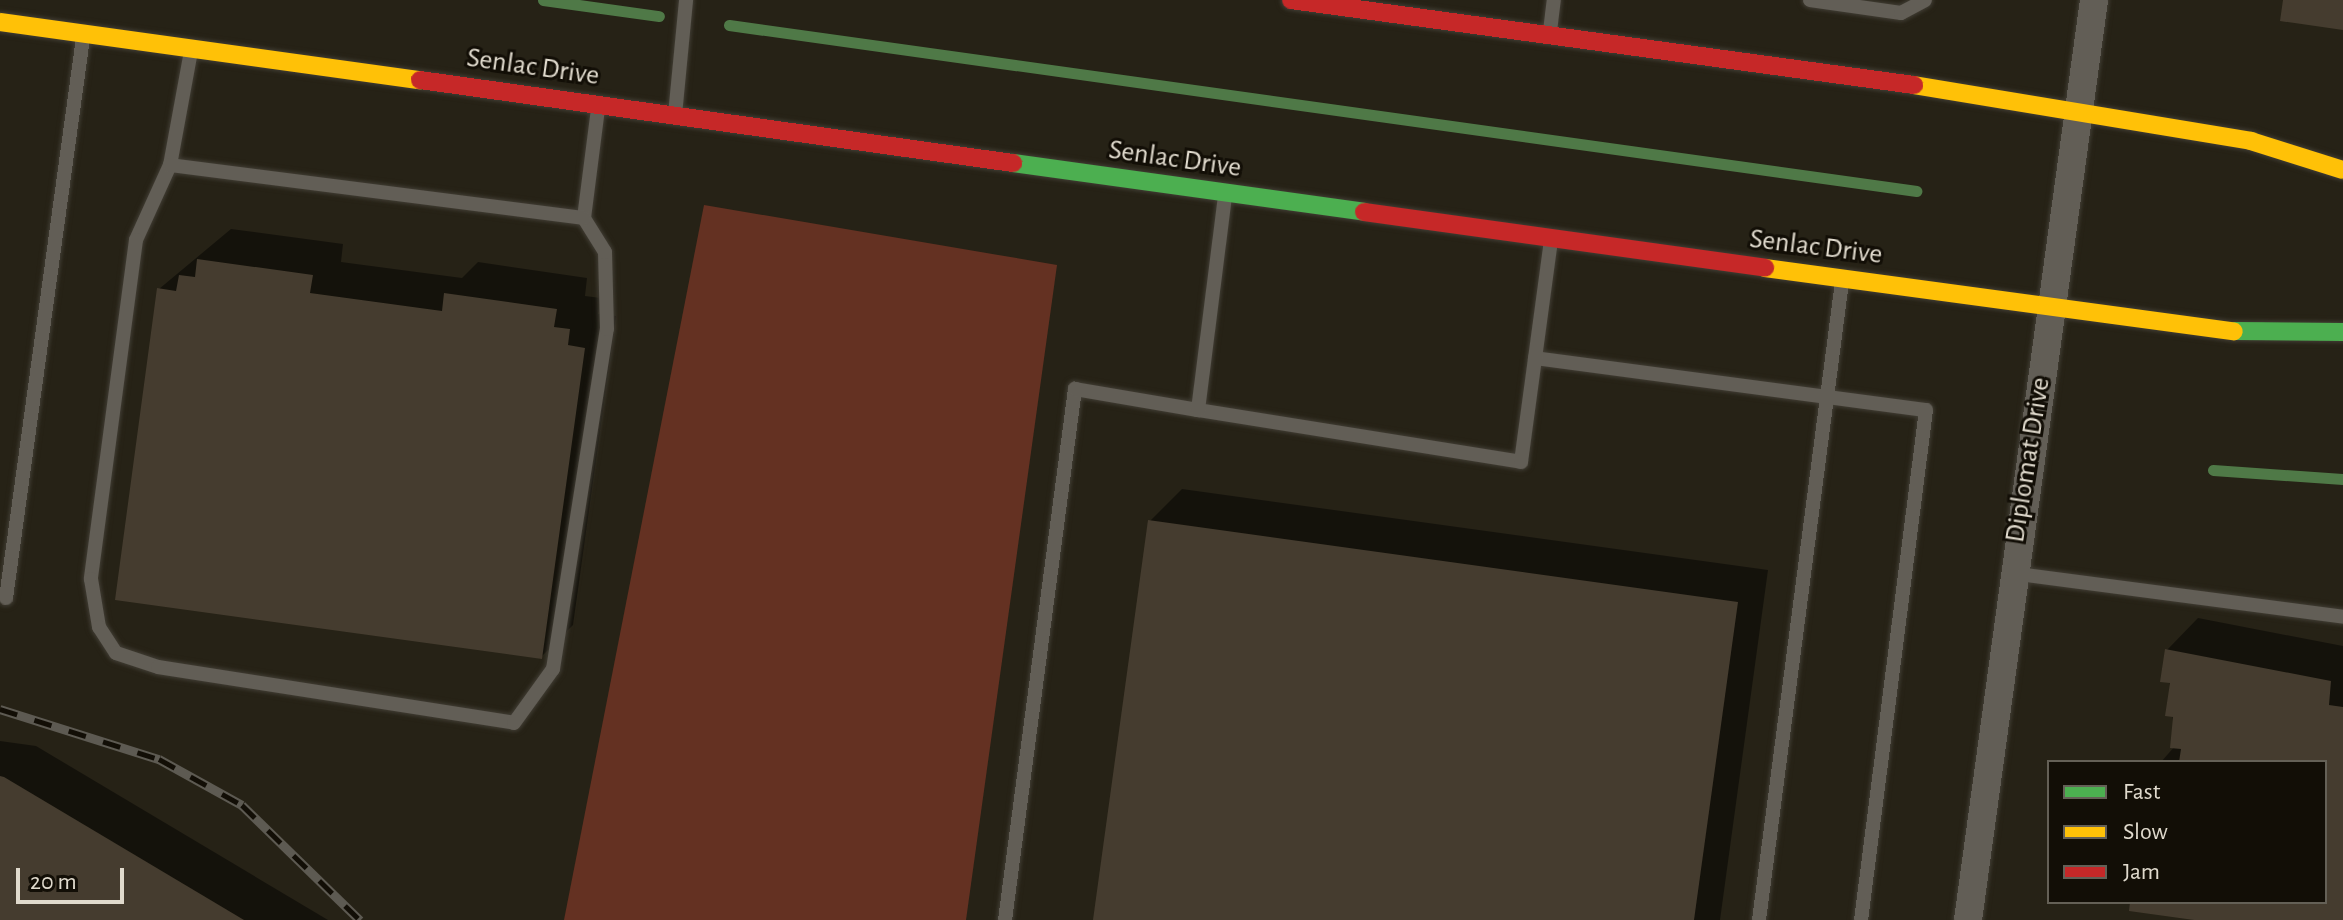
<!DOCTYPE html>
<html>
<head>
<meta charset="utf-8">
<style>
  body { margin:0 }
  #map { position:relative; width:2343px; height:920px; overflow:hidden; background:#262216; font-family:"Alegreya Sans",sans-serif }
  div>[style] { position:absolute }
  .green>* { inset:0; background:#643122 }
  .shadow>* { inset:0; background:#0007 }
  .stream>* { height:11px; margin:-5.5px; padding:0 5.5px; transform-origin:5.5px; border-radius:5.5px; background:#4f7947 }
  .building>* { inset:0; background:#453c2f }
  .roads { filter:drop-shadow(0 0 2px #413d34) drop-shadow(0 0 2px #413d34) }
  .lane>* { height:14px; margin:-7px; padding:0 7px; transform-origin:7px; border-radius:7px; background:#625e56 }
  .street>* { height:28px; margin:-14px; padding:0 14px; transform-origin:14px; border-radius:14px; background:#625e56 }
  .fast>* { height:18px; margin:-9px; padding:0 9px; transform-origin:9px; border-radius:9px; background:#4caf50 }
  .slow>* { height:18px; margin:-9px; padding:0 9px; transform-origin:9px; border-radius:9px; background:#ffc107 }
  .jam>* { height:18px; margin:-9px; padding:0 9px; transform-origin:9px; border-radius:9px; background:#c62828 }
  .rail>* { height:9px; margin-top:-4.5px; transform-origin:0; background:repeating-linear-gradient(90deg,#120e06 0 18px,#5d5a52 0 36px); box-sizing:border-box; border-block:2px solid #5d5a52 }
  span { translate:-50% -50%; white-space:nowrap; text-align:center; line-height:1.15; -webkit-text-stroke:6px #120e06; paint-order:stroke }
  .street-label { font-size:28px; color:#e0dacd }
  .legend { position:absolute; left:2047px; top:760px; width:280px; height:144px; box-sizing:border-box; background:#120e06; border:2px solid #646056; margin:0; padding:10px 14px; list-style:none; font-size:24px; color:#e0dacd }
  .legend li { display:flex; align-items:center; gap:16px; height:40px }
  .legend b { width:40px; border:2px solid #646056 }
  .scale { position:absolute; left:16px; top:868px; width:108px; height:36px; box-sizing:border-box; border:4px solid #e0dacd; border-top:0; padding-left:10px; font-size:24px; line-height:28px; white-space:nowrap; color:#e0dacd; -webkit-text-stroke:6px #120e06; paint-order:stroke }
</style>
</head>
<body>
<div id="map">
  <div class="green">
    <div style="clip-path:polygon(704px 205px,1057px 265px,966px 920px,564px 920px)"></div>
  </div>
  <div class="shadow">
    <div style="clip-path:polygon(231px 229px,343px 244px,341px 262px,462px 278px,478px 262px,587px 278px,585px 296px,601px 298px,598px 314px,616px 316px,573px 625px,541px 657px,159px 289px)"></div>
    <div style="clip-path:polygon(1182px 489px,1768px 570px,1720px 920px,1095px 920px,1150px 521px)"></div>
    <div style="clip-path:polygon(2198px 618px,2343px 646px,2343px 920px,2195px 920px,2134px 902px,2325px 902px,2325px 762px,2161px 762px,2175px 746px,2167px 650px)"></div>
    <div style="clip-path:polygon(0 741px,36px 746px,328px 920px,0 920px)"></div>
  </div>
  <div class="stream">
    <div style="left:543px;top:0;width:117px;rotate:7.9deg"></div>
    <div style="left:729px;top:25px;width:1199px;rotate:7.96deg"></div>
    <div style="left:2213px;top:470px;width:130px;rotate:4deg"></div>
  </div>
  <div class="building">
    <div style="clip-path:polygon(2283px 0,2343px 0,2343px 30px,2280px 21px)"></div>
    <div style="clip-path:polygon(197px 259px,313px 275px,310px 293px,442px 311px,444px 293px,557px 309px,554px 327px,570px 329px,568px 345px,585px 348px,542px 659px,115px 600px,157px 288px,176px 291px,179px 275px,195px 277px)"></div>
    <div style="clip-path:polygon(1148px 520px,1738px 602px,1694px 920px,1093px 920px)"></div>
    <div style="clip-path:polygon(2165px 649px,2331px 681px,2329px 705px,2343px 707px,2343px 920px,2194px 920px,2129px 911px,2130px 902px,2325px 902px,2325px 762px,2179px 762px,2181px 749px,2170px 748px,2173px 717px,2165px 716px,2170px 683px,2160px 682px)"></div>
    <div style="clip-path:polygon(0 776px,4px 777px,244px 920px,0 920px)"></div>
  </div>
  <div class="roads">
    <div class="lane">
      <div style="left:1810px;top:0;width:92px;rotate:8.1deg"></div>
      <div style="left:1901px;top:13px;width:27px;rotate:-28deg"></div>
      <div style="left:1550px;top:31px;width:31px;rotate:-83deg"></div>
      <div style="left:191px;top:51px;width:116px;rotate:100.4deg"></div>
      <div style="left:170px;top:165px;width:82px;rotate:114.4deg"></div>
      <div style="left:136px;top:240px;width:342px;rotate:97.6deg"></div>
      <div style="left:91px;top:579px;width:49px;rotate:80.5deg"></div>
      <div style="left:99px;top:627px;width:31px;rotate:57deg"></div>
      <div style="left:116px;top:653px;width:44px;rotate:18.4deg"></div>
      <div style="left:158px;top:667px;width:360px;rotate:8.9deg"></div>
      <div style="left:514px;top:723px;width:67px;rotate:-54.2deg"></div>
      <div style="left:553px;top:669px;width:344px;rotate:-81deg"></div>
      <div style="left:607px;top:329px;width:77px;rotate:-91.5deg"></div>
      <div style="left:605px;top:252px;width:40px;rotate:-122deg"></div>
      <div style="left:584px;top:218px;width:110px;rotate:-82.7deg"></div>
      <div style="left:675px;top:115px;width:116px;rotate:-84.5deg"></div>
      <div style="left:170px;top:165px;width:417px;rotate:7.3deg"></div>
      <div style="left:1535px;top:358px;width:394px;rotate:7.6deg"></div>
      <div style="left:1926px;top:410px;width:514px;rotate:97.26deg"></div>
      <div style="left:1198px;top:410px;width:327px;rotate:9.1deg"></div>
      <div style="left:1521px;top:462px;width:224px;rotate:-82.3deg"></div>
      <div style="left:2011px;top:573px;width:335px;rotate:7.5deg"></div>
      <div style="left:6px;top:598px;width:565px;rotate:-82.17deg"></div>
      <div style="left:1005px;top:920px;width:536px;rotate:-82.49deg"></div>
      <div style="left:1075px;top:389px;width:125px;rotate:9.7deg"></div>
      <div style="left:1198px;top:410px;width:215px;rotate:-82.8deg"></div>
      <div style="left:1759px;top:920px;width:643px;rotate:-82.59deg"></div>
    </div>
    <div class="street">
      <div style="left:1968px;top:920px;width:929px;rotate:-82.2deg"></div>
    </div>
    <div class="fast">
      <div style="left:1013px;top:163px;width:354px;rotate:7.9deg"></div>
      <div style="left:2234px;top:331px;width:109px;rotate:0.5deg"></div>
    </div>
    <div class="slow">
      <div style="left:0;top:22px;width:424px;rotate:7.9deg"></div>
      <div style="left:1914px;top:85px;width:342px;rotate:9.4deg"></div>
      <div style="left:2251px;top:141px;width:96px;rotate:17.5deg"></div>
      <div style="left:1765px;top:268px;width:473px;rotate:7.7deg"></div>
    </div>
    <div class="jam">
      <div style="left:1291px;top:0;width:629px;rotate:7.77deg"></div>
      <div style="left:420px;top:80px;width:599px;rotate:7.97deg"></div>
      <div style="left:1364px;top:212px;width:405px;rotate:7.9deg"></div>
    </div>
  </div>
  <div class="rail">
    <div style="left:0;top:709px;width:167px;rotate:17.5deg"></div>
    <div style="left:159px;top:759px;width:95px;rotate:29deg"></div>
    <div style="left:242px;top:805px;width:165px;rotate:44.3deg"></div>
  </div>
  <div class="street-label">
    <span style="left:533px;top:67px;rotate:8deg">Senlac Drive</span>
    <span style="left:1175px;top:159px;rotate:8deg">Senlac Drive</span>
    <span style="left:1816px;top:247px;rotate:7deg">Senlac Drive</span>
    <span style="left:2028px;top:460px;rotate:-81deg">Diplomat Drive</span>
  </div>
  <ul class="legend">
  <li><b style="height:10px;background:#4caf50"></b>Fast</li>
  <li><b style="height:10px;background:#ffc107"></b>Slow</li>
  <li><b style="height:10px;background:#c62828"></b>Jam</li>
  </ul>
  <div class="scale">20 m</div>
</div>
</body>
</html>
